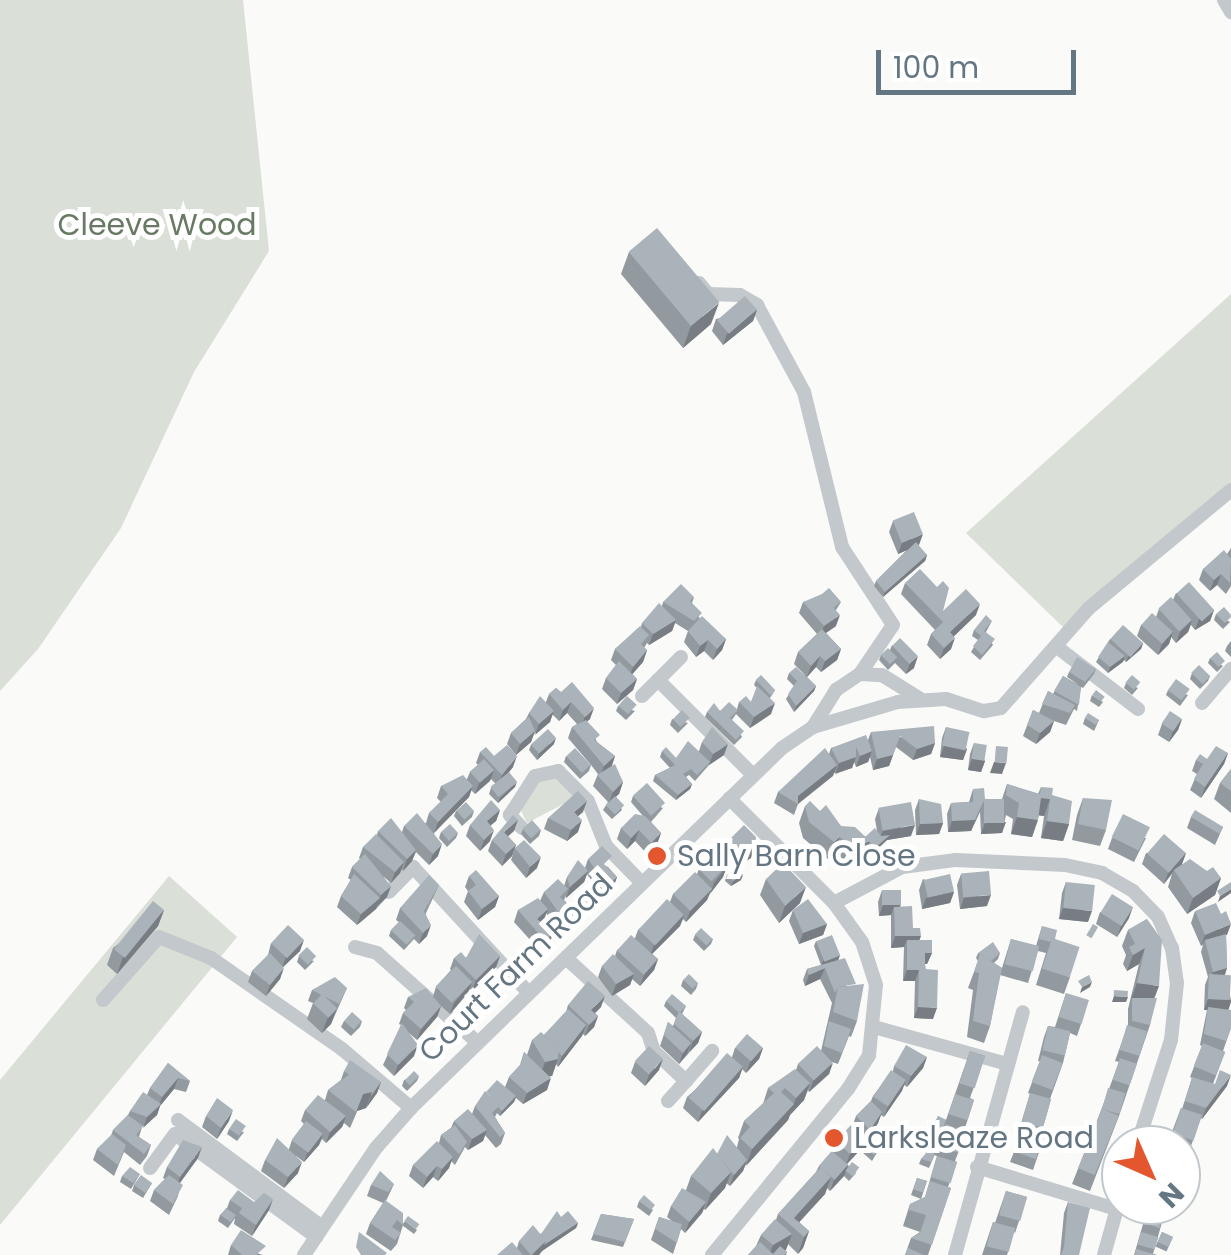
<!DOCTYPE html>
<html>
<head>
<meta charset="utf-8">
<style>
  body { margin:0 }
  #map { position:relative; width:1231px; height:1255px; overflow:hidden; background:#fafaf8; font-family:Poppins,sans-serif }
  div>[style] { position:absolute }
  .green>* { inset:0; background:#dadfd7 }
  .minor>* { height:14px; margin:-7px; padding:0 7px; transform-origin:7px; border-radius:7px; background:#c3c8cc }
  .wall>* { inset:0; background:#929a9f; transform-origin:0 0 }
  .shaded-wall>* { inset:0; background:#777d82 }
  .building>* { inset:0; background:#aab3b9; transform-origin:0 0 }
  .dots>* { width:28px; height:28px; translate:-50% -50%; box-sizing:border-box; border:5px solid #fff; border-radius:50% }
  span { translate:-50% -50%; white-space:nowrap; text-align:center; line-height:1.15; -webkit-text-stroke:10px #fff; paint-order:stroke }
  .park-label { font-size:30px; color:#687a64 }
  .poi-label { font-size:30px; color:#657683 }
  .left { translate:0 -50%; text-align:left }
  .street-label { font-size:30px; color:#657683 }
  .north { position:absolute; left:1101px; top:1125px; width:100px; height:100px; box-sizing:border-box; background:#fff; border:2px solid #c1c8cd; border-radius:50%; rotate:135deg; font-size:28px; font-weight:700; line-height:40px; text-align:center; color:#657683 }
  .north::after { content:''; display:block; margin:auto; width:35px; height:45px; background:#e4572e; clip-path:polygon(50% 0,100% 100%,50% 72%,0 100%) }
  .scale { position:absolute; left:876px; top:50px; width:200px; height:45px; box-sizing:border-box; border:5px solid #657683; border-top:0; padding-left:12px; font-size:30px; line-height:35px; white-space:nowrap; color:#657683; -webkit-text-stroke:8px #fff; paint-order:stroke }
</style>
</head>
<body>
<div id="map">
  <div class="green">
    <div style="clip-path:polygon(0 0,243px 0,269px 251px,194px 372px,121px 528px,38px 649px,0 691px)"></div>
    <div style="clip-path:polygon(1231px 294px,1231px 490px,1069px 633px,966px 533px)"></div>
    <div style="clip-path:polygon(555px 776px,577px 797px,527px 823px,520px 809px,538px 781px)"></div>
    <div style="clip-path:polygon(169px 876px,237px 937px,0 1225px,0 1080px)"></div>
  </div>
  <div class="minor">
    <div style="left:1224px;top:0;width:14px;rotate:60deg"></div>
    <div style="left:699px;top:283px;width:14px;rotate:51deg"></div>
    <div style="left:708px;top:294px;width:32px;rotate:2deg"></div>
    <div style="left:740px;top:295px;width:20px;rotate:30deg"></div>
    <div style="left:757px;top:305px;width:99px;rotate:61.6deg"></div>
    <div style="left:804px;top:392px;width:160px;rotate:76.2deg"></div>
    <div style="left:842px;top:547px;width:93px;rotate:56.8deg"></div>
    <div style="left:893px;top:625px;width:59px;rotate:124deg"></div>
    <div style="left:1057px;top:647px;width:102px;rotate:37.4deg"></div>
    <div style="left:681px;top:657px;width:33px;rotate:135deg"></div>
    <div style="left:658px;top:680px;width:134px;rotate:45deg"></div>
    <div style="left:642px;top:696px;width:23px;rotate:-45deg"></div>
    <div style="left:1202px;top:703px;width:45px;rotate:-49.5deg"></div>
    <div style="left:813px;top:727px;width:44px;rotate:-58.1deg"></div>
    <div style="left:836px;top:690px;width:29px;rotate:-34deg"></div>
    <div style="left:860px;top:674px;width:22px;rotate:3deg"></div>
    <div style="left:882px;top:675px;width:47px;rotate:32deg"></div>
    <div style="left:522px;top:828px;width:18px;rotate:-133deg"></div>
    <div style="left:510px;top:815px;width:46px;rotate:-57.3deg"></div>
    <div style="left:535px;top:776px;width:24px;rotate:-12deg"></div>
    <div style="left:558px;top:771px;width:42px;rotate:45deg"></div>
    <div style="left:588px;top:801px;width:48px;rotate:68.2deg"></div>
    <div style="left:606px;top:846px;width:52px;rotate:45.8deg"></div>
    <div style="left:389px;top:892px;width:35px;rotate:-46deg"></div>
    <div style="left:413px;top:867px;width:171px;rotate:47.4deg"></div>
    <div style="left:834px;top:903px;width:77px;rotate:-27.9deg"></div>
    <div style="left:902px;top:867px;width:53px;rotate:-7.5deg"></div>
    <div style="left:955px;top:860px;width:110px;rotate:2.6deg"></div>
    <div style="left:1065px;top:865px;width:38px;rotate:12deg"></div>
    <div style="left:1102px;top:873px;width:36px;rotate:30deg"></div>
    <div style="left:1133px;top:891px;width:36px;rotate:46deg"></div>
    <div style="left:1158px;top:917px;width:34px;rotate:66deg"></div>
    <div style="left:1172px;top:948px;width:35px;rotate:82deg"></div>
    <div style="left:1177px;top:983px;width:57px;rotate:96deg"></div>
    <div style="left:1171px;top:1040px;width:110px;rotate:107.9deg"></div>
    <div style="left:355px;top:947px;width:23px;rotate:15deg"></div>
    <div style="left:377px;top:953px;width:135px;rotate:41.7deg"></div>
    <div style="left:566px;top:958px;width:111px;rotate:42.4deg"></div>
    <div style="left:648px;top:1033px;width:19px;rotate:72deg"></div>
    <div style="left:654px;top:1051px;width:44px;rotate:43.2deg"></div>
    <div style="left:686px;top:1081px;width:40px;rotate:-49deg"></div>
    <div style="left:103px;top:1000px;width:84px;rotate:-48.4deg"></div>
    <div style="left:159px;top:937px;width:56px;rotate:22deg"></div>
    <div style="left:211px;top:958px;width:160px;rotate:34.8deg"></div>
    <div style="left:342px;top:1049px;width:91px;rotate:40.5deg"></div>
    <div style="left:874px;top:1027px;width:138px;rotate:15.5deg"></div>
    <div style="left:668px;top:1101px;width:27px;rotate:-48deg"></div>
    <div style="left:178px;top:1120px;width:179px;rotate:36.6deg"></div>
    <div style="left:977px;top:1167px;width:145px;rotate:16.8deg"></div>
    <div style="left:150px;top:1168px;width:42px;rotate:-53.7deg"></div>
    <div style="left:175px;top:1134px;width:175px;rotate:36.1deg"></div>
    <div style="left:304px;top:1255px;width:129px;rotate:-56.1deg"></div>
    <div style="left:376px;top:1148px;width:53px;rotate:-48.8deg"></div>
    <div style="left:411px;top:1108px;width:517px;rotate:-44.14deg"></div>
    <div style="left:782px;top:748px;width:37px;rotate:-34deg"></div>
    <div style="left:813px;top:727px;width:89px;rotate:-16.4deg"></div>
    <div style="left:898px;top:702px;width:48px;rotate:-3.6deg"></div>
    <div style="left:946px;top:699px;width:40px;rotate:18deg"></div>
    <div style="left:984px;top:711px;width:17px;rotate:-10deg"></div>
    <div style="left:1001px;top:708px;width:133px;rotate:-48.7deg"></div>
    <div style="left:1089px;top:608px;width:185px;rotate:-39.7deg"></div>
    <div style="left:712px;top:1255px;width:215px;rotate:-50.7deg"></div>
    <div style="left:848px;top:1089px;width:40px;rotate:-58deg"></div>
    <div style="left:869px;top:1055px;width:70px;rotate:-84.3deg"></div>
    <div style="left:876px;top:985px;width:45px;rotate:-108deg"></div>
    <div style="left:862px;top:942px;width:48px;rotate:-125.7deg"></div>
    <div style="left:834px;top:903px;width:148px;rotate:-135deg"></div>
    <div style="left:955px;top:1255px;width:252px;rotate:-74.4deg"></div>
    <div style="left:1104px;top:1255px;width:63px;rotate:-74.4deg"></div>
  </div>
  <div class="wall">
    <div style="clip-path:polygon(629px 252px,711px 324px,683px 348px,621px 274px)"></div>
    <div style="clip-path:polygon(757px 310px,753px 321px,723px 345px,712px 331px,716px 319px)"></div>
    <div style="clip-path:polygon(893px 521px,927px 555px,925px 561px,883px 597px,874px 586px,876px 581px,907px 550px,898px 554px,889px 532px)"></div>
    <div style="clip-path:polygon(1231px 548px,1231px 586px,1226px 594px,1217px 585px,1210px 591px,1199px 580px,1203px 569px,1227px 554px)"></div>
    <div style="clip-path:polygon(905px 583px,943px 611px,976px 615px,954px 636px,951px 649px,940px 659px,927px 645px,931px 634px,935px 630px,901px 594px)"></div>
    <div style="clip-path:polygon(1176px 593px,1214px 610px,1210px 621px,1195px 630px,1191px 625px,1188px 632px,1176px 643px,1171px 637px,1169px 644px,1158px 655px,1137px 636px,1141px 625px,1156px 617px,1159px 609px,1173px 600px)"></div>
    <div style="clip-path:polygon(694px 597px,692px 603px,700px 619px,726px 639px,722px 650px,713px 660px,704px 651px,696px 657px,684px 642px,688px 631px,675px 623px,672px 631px,649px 645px,647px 643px,644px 648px,647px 650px,643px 662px,632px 674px,637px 679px,633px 690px,617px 704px,602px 689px,606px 678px,616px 665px,611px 660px,615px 649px,641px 627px,642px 623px,662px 606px,663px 602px)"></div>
    <div style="clip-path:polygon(803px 602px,841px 602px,836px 610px,836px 626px,826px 633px,841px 649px,837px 660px,821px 672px,816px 667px,807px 677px,816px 686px,814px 691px,794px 712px,786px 699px,794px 686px,787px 679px,789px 673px,805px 675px,794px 664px,798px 652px,817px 634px,799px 613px)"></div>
    <div style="clip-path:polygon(1216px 614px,1230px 622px,1223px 629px,1214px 620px)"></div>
    <div style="clip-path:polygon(992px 621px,986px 632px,993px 645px,980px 660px,971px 652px,978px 640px,972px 636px,974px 630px)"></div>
    <div style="clip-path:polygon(1110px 639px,1143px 643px,1141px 649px,1126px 662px,1124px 660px,1108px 673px,1096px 662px)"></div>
    <div style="clip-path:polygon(1231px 641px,1231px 657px,1225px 651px,1227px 646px)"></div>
    <div style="clip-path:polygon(892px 645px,914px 668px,906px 674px,895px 663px,888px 670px,879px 660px,881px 655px,890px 650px)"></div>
    <div style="clip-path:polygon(1210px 658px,1223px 666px,1217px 672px,1208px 663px)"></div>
    <div style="clip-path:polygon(1096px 669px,1094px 674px,1083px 688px,1081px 687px,1077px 711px,1074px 709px,1066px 725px,1054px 721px,1050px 732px,1036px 744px,1023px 736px,1033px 710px,1039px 713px,1048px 691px,1053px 694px,1063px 676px,1079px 685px,1067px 677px,1069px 672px)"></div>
    <div style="clip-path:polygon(1192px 673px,1210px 676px,1208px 681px,1200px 689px,1190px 679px)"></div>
    <div style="clip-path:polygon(756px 680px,775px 690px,770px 698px,771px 714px,750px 728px,736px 714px,732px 720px,742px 737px,734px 745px,705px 717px,707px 712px,737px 709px,739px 702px,751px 702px,757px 688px,754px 685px)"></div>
    <div style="clip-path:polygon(1126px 683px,1138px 688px,1132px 695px,1124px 688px)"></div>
    <div style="clip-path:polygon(556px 688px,590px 719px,587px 721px,597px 742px,615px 756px,612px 766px,623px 782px,619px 794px,616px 796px,622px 810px,612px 819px,603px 810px,608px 802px,593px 786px,598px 774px,591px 765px,589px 771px,580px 779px,564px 762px,566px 756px,591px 765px,568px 738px,572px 727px,577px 724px,567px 713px,559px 721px,552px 714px,550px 722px,534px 734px,531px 742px,516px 755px,507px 744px,511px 733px,526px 719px,529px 713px,546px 702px,549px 694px)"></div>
    <div style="clip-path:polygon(1168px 690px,1188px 695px,1180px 706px,1166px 695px)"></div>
    <div style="clip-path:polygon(1092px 695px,1103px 702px,1099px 707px,1090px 701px)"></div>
    <div style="clip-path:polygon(618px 706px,635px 711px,626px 720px,616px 711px)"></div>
    <div style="clip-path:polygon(1085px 718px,1099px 720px,1094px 731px,1083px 724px)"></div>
    <div style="clip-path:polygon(672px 719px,688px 723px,678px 733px,670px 725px)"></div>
    <div style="clip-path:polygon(1182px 719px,1178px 730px,1169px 742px,1158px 735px,1162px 724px)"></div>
    <div style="clip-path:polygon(946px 727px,967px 749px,963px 760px,940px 757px,942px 738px)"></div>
    <div style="clip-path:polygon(871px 732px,935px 743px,931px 754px,913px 760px,896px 747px,889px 766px,873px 770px,870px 757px,868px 762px,856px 767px,854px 762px,852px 768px,834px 773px,798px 804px,794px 815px,774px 803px,778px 792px,829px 754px,831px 748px,868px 740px)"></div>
    <div style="clip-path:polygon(702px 742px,724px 755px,709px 765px,695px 781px,689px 775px,686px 777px,692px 784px,690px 789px,676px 800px,653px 781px,655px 775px,670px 768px,660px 757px,662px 751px,676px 758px,699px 751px)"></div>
    <div style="clip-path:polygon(974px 743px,985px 761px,981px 772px,968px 770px,970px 754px)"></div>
    <div style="clip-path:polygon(554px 744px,537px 760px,529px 750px,531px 745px)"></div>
    <div style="clip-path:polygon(480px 752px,494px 756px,513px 767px,508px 773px,515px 787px,498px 803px,489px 794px,491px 788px,496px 784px,491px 779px,475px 794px,471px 790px,469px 797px,434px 833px,438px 856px,429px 865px,416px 852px,412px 861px,403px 871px,402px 869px,400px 873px,391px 883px,384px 877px,387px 897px,376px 909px,357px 925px,337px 907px,341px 896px,351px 880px,348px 878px,352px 867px,360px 859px,359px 858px,363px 847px,377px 835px,378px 831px,402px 832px,404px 826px,426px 823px,429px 813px,441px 802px,437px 798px,441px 786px,467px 779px,470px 772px,478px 765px,476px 763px)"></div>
    <div style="clip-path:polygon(1228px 753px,1224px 764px,1201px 798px,1190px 790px,1197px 774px,1192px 771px,1196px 760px,1207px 759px)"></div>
    <div style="clip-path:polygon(1231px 769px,1231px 813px,1214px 799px,1220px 783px)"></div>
    <div style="clip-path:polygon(1007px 784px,1038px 794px,1041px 787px,1052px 795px,1069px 824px,1063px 841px,1041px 838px,1044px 816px,1039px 815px,1032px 837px,1011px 834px,1013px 819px,1006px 815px,1002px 833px,981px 834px,980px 812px,971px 831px,948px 832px,947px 814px,951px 803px,969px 802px,973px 789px,985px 799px,1002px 799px)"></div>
    <div style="clip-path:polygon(633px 796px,663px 808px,651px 822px,661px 833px,657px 844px,647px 854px,635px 841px,627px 849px,617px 839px,621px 828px,643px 816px,631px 802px)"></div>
    <div style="clip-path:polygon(1083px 798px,1106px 830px,1100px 846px,1072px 840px,1077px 815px)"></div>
    <div style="clip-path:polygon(919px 799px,943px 823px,939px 834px,916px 835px,915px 810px)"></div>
    <div style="clip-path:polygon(805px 806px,820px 811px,841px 826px,865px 837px,877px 831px,875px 819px,879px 808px,911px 836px,887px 840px,873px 853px,868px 847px,864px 858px,847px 866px,834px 853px,828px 859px,803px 838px,799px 823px)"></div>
    <div style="clip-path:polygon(500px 810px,496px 821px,490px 825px,490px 841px,480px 851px,466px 836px,470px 825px)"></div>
    <div style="clip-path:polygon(456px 811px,474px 811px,472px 817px,462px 826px,454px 816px)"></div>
    <div style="clip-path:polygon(583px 812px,578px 816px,578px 832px,567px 841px,544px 829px,548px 818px)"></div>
    <div style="clip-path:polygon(1191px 817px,1223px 827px,1215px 845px,1187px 828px)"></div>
    <div style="clip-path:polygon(523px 829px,541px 830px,539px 836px,530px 844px,521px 834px)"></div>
    <div style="clip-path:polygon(514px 831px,508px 836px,516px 845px,512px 856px,502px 866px,488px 851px,492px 840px)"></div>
    <div style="clip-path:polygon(441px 832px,458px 833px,456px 838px,447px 847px,439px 838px)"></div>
    <div style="clip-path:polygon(1112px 838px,1146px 838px,1134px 862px,1108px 849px)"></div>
    <div style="clip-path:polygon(722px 847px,751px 858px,730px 870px,727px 866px,723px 877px,709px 894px,707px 900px,686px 922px,683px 919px,680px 926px,652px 954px,658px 959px,654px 970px,640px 986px,632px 979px,630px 985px,612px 996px,598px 977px,602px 966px,615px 956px,617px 950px,635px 938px,638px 930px,670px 902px,673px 894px,697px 874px,699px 869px,718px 858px)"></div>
    <div style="clip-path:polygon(515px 848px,537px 868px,526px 878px,511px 860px)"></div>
    <div style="clip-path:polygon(1146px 853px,1186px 853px,1182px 864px,1207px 871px,1221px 878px,1215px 895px,1187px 914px,1168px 887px,1172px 874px,1164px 884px,1142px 864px)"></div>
    <div style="clip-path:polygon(588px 859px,608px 867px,617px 877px,613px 888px,603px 897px,587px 874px,584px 882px,566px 898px,566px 896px,564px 900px,574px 911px,570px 922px,560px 931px,546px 913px,541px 922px,550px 942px,541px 952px,514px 922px,518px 910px,540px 901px,544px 892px,564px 886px,567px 877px,585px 868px)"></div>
    <div style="clip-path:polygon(961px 874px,987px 906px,960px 909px,957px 885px)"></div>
    <div style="clip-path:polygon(727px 875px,741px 880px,731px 886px,725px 881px)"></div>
    <div style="clip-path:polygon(469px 876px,499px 896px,495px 907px,478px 920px,464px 902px,468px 891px,465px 887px)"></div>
    <div style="clip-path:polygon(766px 879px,800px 903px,779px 923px,760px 895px)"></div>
    <div style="clip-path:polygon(923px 879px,954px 892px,950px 903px,922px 909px,919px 890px)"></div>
    <div style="clip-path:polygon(1066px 882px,1088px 922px,1059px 919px,1062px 893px)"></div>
    <div style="clip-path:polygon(439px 885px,426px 913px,427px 936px,419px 944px,414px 939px,404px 950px,389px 936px,391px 930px,399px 922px,396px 920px,400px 908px)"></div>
    <div style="clip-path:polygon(882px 890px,900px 906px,919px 940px,932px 953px,927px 964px,925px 964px,933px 1019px,914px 1018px,915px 981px,903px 981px,904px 947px,891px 948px,891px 915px,879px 916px,878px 902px)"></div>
    <div style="clip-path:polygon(574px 898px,592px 898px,590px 904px,580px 913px,572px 904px)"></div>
    <div style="clip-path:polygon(164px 910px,158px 926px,117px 974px,107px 965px,113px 948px)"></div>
    <div style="clip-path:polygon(793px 910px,827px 924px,823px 935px,799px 944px,789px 921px)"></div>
    <div style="clip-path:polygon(1195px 911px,1226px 935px,1227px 968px,1225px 975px,1231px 1000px,1228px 1010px,1231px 1028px,1223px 1051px,1225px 1052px,1213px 1084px,1227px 1086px,1202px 1119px,1201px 1118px,1181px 1174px,1181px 1145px,1167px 1145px,1181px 1108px,1182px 1109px,1192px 1078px,1190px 1077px,1202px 1046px,1200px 1045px,1207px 1010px,1204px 1010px,1205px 985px,1208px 977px,1201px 952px,1203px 945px,1201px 946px,1191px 923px)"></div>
    <div style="clip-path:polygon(1100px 912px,1129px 918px,1117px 937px,1096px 924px)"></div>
    <div style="clip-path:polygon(1147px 919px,1154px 998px,1150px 1025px,1119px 1116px,1090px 1191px,1072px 1184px,1100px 1113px,1119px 1062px,1115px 1061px,1128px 1025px,1128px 1009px,1139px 964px,1127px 971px,1123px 964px,1126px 955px,1122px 946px,1128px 930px)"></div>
    <div style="clip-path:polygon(1042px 926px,1055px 939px,1070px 977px,1064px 994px,1036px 985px,1046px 953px,1038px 951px,1028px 983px,1000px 975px,990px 1026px,984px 1043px,967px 1037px,973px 990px,968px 988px,978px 961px,976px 958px,978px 953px,1000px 953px,998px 959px,994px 963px,1002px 968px,1011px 939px,1036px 946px)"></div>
    <div style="clip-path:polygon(695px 935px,713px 939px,711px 944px,704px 951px,693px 940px)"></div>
    <div style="clip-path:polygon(816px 941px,840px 955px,838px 960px,857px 1021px,851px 1037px,849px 1036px,838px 1064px,832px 1062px,829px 1074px,809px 1092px,808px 1090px,804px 1100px,790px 1115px,788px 1120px,745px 1166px,743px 1171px,730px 1186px,726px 1183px,725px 1188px,705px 1210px,704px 1209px,702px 1213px,685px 1233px,681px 1229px,673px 1254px,651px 1240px,659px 1217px,672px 1221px,667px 1217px,671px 1206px,686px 1190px,691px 1176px,717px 1154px,737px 1147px,739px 1139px,738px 1138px,744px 1121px,763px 1104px,768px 1088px,796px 1070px,798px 1064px,821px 1051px,832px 1003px,820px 979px,805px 986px,803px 980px,807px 969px,821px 965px,814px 946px)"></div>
    <div style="clip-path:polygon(271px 943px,300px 951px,283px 967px,280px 979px,266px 996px,248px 982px,252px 971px,268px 955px)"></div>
    <div style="clip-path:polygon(299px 956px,314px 961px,305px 970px,297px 962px)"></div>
    <div style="clip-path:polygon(500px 956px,496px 967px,472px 991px,470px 989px,450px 1014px,441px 1006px,437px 1017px,417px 1040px,409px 1033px,414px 1056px,394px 1076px,383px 1065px,401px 1025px,399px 1024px,403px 1013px,406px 1010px,404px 1008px,408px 997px,433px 996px,436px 987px,451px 970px,450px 969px,454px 958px)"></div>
    <div style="clip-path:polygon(683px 980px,698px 983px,696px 989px,691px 995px,681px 986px)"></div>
    <div style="clip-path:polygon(347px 988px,331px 1024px,322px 1033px,307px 1019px,313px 1003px,308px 1001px,312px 990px)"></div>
    <div style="clip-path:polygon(1066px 993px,1081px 1024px,1077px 1036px,1070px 1033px,1063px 1063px,1050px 1099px,1051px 1099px,1041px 1134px,1045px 1135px,1033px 1170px,1010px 1162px,1021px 1134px,1018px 1133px,1030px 1094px,1028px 1093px,1040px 1061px,1038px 1061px,1044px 1037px,1048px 1026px,1055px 1027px)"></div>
    <div style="clip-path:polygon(666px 1001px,686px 1006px,682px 1014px,702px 1032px,698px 1043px,679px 1064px,660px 1046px,668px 1022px,673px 1026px,676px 1018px,664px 1006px)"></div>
    <div style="clip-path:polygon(568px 1005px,601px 1007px,595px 1013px,598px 1016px,594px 1027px,585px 1036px,583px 1034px,558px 1067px,556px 1064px,552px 1076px,549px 1076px,547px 1090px,523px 1104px,516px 1098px,514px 1102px,500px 1116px,497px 1113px,495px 1117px,505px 1133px,501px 1144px,496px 1148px,485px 1135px,483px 1141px,468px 1150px,465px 1147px,455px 1165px,451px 1161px,449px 1168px,438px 1181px,433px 1177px,423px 1188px,409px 1176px,413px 1165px,439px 1143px,441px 1135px,451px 1128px,454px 1121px,472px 1114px,475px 1106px,505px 1087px,509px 1077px,520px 1065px,524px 1052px,527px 1055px,532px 1040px,544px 1035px,566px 1012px)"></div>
    <div style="clip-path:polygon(344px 1021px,362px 1021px,360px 1027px,351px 1036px,341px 1027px)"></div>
    <div style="clip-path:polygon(735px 1048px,763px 1048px,759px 1059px,746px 1073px,742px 1069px,739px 1078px,698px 1122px,683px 1108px,687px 1097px,732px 1057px)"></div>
    <div style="clip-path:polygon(970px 1051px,985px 1056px,970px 1098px,974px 1100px,964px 1131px,966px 1132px,955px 1161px,957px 1162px,948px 1187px,951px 1188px,928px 1255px,905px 1255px,911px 1238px,920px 1232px,903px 1226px,910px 1204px,921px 1199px,911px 1195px,917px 1178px,927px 1181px,921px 1199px,925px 1197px,937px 1156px,934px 1155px,935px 1154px,929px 1168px,919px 1164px,921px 1159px,936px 1150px,945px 1124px,940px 1136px,931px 1132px,938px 1116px,946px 1120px)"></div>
    <div style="clip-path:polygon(927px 1057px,923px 1068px,907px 1087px,904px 1085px,884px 1117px,881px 1115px,878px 1123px,866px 1141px,864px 1139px,861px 1149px,847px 1164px,856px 1173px,849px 1181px,844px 1176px,830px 1191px,827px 1188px,825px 1194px,799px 1222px,809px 1231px,803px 1248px,798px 1254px,788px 1244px,785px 1250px,787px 1252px,786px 1255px,748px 1255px,756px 1246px,761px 1235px,776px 1220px,778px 1214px,816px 1172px,819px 1166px,832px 1151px,836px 1141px,852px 1127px,856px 1116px,871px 1101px,873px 1096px,893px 1071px,894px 1066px)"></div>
    <div style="clip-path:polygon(635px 1062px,659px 1070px,645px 1086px,631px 1073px)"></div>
    <div style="clip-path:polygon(168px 1063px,190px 1081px,186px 1092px,174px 1089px,160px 1106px,157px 1115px,142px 1127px,139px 1137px,151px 1145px,147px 1156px,140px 1165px,124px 1152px,114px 1176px,93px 1160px,97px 1149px,111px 1136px,113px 1130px,128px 1115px,130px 1111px,147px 1095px,150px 1088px)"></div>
    <div style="clip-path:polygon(344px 1071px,381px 1082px,377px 1093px,366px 1108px,357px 1111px,350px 1128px,344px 1123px,342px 1127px,326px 1143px,322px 1139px,319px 1145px,304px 1162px,296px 1156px,298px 1173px,284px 1188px,261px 1171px,265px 1160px,289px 1149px,292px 1140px,304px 1124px,301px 1121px,305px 1110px,325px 1100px,328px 1090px,341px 1080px)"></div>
    <div style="clip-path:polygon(419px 1076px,417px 1081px,407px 1091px,402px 1086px,404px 1080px)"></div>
    <div style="clip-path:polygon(206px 1116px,229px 1121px,217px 1139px,202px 1127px)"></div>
    <div style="clip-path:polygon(229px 1129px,244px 1132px,237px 1141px,227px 1134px)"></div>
    <div style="clip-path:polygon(864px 1146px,878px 1151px,872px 1161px,862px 1152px)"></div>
    <div style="clip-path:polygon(198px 1158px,180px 1183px,178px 1196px,169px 1215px,150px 1201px,154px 1190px,165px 1179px,163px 1178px,167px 1167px)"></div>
    <div style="clip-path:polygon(140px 1174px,131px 1189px,120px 1182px,122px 1176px)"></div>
    <div style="clip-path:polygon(152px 1183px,143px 1198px,132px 1191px,134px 1185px)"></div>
    <div style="clip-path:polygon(394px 1184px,386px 1201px,403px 1225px,397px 1244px,391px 1251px,366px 1234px,370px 1223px,383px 1203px,367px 1196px,371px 1185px)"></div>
    <div style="clip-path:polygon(1006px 1191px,1027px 1197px,1015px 1233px,1014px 1232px,1007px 1255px,982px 1255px,993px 1222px,995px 1223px)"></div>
    <div style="clip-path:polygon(230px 1200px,254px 1202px,269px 1210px,252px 1236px,234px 1224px,235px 1218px,228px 1228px,218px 1221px,220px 1215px,227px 1208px)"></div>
    <div style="clip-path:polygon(639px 1201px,653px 1210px,649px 1216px,637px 1207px)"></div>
    <div style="clip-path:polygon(1068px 1202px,1079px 1255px,1060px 1255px,1064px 1213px)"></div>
    <div style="clip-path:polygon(1167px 1205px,1153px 1254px,1157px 1255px,1134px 1255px,1148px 1207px)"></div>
    <div style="clip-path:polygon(601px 1214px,634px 1219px,623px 1247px,591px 1240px)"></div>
    <div style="clip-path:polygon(561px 1217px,578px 1223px,576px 1228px,542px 1251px,539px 1255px,497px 1255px,517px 1248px,519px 1241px,541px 1234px)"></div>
    <div style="left:405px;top:1221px;width:15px;height:5px;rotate:37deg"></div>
    <div style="left:1162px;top:1232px;width:12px;height:16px;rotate:24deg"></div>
    <div style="clip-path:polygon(231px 1245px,263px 1255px,228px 1255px)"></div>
  </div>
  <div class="shaded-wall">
    <div style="clip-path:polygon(719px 303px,711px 324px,683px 348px,691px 326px)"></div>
    <div style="clip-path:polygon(757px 310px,753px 321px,723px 345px,727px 334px)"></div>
    <div style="clip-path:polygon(923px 534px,919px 545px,898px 554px,902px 543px)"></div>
    <div style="clip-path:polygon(927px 555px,925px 561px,883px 597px,885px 592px)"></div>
    <div style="clip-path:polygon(1221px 574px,1217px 585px,1210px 591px,1214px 580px)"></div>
    <div style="clip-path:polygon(980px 604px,976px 615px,946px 644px,950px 632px)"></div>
    <div style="clip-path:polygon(1214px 610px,1210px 621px,1195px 630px,1199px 619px)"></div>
    <div style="clip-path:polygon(840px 615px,836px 626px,820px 637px,824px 626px)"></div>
    <div style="clip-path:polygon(676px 620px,672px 631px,649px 645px,653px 634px)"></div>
    <div style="clip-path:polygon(1192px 620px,1188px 632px,1176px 643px,1180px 632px)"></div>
    <div style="clip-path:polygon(1173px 632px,1169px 644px,1158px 655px,1162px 644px)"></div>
    <div style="clip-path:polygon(955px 638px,951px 649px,940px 659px,944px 648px)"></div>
    <div style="clip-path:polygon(726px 639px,722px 650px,713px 660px,717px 649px)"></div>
    <div style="clip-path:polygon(708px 640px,704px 651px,696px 657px,700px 646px)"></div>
    <div style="clip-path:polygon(1143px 643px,1141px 649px,1126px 662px,1128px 657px)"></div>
    <div style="clip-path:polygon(841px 649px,837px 660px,821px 672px,825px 661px)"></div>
    <div style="clip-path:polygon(647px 650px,643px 662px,629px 678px,633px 667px)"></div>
    <div style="clip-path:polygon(820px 656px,816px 667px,807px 677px,811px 666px)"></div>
    <div style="clip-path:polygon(918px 656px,914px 668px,906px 674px,910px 663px)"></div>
    <div style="clip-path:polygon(1125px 656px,1123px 662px,1108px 673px,1110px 667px)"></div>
    <div style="clip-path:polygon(637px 679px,633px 690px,617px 704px,621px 693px)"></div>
    <div style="clip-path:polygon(816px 686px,814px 691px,794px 712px,796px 706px)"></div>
    <div style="clip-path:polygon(571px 702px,567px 713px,559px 721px,563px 710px)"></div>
    <div style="clip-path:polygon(775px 703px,771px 714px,750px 728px,754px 717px)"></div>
    <div style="clip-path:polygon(594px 708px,590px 719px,580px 728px,585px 717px)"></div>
    <div style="clip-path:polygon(554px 711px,550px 722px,535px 735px,539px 724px)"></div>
    <div style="clip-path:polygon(1182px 719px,1178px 730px,1169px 742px,1173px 731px)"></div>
    <div style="clip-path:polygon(1054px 721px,1050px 732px,1036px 744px,1040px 733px)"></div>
    <div style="clip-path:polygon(535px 731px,531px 742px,516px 755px,520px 744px)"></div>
    <div style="clip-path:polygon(556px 738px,554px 744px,537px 760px,539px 754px)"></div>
    <div style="clip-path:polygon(935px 743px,931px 754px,913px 760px,917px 749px)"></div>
    <div style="clip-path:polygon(728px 744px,724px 755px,709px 765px,713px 754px)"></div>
    <div style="clip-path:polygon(944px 746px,967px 749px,963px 760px,940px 757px)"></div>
    <div style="clip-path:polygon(872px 751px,868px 762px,856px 767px,860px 756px)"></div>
    <div style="clip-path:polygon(1228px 753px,1224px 764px,1201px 798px,1205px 787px)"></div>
    <div style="clip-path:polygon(893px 755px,889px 766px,873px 770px,877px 759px)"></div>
    <div style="clip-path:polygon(517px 756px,513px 767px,498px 786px,502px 775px)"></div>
    <div style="clip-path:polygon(615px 756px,611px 767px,600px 777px,604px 766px)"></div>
    <div style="clip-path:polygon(856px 757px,852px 768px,835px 774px,839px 763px)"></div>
    <div style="clip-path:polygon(972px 759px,985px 761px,981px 772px,968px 770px)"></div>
    <div style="clip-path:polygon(994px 762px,1006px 763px,1002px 774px,990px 773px)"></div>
    <div style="clip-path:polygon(837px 765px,833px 776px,798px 804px,798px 796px)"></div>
    <div style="clip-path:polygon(494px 770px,490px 781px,475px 794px,479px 783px)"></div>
    <div style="clip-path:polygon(517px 782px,515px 787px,498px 803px,500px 798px)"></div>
    <div style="clip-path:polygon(623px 782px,619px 794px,609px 803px,613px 792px)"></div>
    <div style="clip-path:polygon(692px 784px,690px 789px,676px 800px,678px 795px)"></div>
    <div style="clip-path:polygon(473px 786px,469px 797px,434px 833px,438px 822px)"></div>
    <div style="clip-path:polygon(1041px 798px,1050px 799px,1044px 816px,1035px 815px)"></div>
    <div style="clip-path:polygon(985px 799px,971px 831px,948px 832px,952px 821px)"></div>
    <div style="clip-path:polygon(587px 801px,583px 812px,570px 823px,574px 812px)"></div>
    <div style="clip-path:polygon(500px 810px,496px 821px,483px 832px,487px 821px)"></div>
    <div style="clip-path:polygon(1017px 817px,1038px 820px,1032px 837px,1011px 834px)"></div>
    <div style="clip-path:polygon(518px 820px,514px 831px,500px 843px,504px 832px)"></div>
    <div style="clip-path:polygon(582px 820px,578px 832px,567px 841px,571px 830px)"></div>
    <div style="clip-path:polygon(1047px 821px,1069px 824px,1063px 841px,1041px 838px)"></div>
    <div style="clip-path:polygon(1006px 822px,1002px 833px,981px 834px,985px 823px)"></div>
    <div style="clip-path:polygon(943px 823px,939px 834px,916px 835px,920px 824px)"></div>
    <div style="clip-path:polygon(915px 825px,911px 836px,887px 840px,873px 853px,883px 831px)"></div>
    <div style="clip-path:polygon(494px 830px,490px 841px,480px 851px,484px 840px)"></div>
    <div style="clip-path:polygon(639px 830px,635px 841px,627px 849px,631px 838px)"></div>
    <div style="clip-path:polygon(661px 833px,657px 844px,647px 854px,651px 843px)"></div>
    <div style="clip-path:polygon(840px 837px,834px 853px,828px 859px,834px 842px)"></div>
    <div style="clip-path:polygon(870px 841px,864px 858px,847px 866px,853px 849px)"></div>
    <div style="clip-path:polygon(442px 844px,438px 856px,429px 865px,433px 854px)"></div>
    <div style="clip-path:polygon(516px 845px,512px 856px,502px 866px,506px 854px)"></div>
    <div style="clip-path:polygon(755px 846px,751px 858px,730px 870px,734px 859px)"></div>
    <div style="clip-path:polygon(416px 850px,412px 861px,403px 871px,407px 859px)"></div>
    <div style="clip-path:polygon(1186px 853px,1182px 864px,1174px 870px,1164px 884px,1168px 873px)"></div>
    <div style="clip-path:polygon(541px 857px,537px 868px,526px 878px,530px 867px)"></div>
    <div style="clip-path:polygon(404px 862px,400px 873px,391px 883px,395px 872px)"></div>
    <div style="clip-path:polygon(727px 866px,723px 877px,710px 894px,714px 883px)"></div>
    <div style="clip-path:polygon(588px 871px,584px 882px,566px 898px,570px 887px)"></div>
    <div style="clip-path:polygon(743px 875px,741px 880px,731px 886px,733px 881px)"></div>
    <div style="clip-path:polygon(617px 877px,613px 888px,603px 897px,607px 886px)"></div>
    <div style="clip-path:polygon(1221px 878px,1215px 895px,1187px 914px,1193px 898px)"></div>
    <div style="clip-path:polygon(391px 886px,387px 897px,377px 906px,381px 895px)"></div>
    <div style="clip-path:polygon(806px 887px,800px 903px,779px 923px,785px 906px)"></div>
    <div style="clip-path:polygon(712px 889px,707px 900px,686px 922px,690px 911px)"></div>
    <div style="clip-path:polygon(1231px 889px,1231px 893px,1218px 902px,1220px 896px)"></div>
    <div style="clip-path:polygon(954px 892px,950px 903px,922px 909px,926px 898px)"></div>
    <div style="clip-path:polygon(991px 895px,987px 906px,960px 909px,964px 898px)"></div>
    <div style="clip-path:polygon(499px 896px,495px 907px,478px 920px,482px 909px)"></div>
    <div style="clip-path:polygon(380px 898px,376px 909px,357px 925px,361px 914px)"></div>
    <div style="clip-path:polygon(901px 904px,897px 915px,894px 907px,891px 915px,879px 916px,883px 905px)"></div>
    <div style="clip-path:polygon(1133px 907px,1129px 918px,1117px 937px,1121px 926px)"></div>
    <div style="clip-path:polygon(1063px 908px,1092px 911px,1088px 922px,1059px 919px)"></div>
    <div style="clip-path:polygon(548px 909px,544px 920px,533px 930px,537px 919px)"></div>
    <div style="clip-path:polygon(164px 910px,158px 926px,117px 974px,123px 957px)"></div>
    <div style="clip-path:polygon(574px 911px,570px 922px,560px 931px,564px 920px)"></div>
    <div style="clip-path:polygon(684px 915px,680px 926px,650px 956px,654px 945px)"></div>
    <div style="clip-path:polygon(827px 924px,823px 935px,799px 944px,803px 933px)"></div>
    <div style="clip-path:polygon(1231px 924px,1227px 935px,1205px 940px,1201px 946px,1205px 935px)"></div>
    <div style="clip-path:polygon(431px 925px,427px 936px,419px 944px,423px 933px)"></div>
    <div style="clip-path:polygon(554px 931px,550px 942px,541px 952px,545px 941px)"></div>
    <div style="clip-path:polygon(895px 936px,921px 936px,917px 947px,907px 940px,904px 947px,891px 948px)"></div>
    <div style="clip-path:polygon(304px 940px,300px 951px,282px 968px,286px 957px)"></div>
    <div style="clip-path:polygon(1145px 948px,1139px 964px,1127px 971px,1133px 955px)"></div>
    <div style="clip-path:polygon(925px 953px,932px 953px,927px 964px,921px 964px)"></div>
    <div style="clip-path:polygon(840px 955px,838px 961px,821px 966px,823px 961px)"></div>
    <div style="clip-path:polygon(500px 956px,496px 967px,472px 991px,476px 980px)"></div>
    <div style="clip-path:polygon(658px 959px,654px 970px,640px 986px,644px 975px)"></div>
    <div style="clip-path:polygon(284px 968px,280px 979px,266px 996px,270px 985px)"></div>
    <div style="clip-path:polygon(825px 968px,820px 979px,805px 986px,809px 975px)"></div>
    <div style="clip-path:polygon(1227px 968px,1223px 979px,1209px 983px,1213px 972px)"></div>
    <div style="clip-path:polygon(907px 970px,919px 970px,915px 981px,903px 981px)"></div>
    <div style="clip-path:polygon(634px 974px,630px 985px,612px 996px,616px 984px)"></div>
    <div style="clip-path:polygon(472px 982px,468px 993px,450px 1014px,454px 1003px)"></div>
    <div style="clip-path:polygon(1092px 982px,1090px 987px,1080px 993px,1082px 987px)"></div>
    <div style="clip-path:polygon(1137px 983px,1159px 986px,1153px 1002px,1131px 999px)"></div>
    <div style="clip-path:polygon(605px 996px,601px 1007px,587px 1021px,591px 1010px)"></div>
    <div style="clip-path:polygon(1114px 996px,1128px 997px,1126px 1002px,1112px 1002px)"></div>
    <div style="clip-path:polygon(1208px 999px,1231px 1000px,1231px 1002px,1228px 1011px,1204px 1010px)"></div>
    <div style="clip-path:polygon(441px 1006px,437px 1017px,417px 1040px,421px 1029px)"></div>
    <div style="clip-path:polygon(918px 1007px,937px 1008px,933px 1019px,914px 1018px)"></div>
    <div style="clip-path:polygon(337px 1008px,331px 1024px,322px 1033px,328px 1017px)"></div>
    <div style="clip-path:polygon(598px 1016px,594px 1027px,585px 1036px,589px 1025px)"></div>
    <div style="clip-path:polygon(586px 1025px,582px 1036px,558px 1067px,562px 1056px)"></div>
    <div style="clip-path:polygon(702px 1032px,698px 1043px,689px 1052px,693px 1041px)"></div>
    <div style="clip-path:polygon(691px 1043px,687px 1054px,679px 1064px,683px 1053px)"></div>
    <div style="clip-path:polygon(418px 1045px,414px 1056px,394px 1076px,398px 1065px)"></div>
    <div style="clip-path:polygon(763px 1048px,759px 1059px,746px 1073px,750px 1062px)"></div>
    <div style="clip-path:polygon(927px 1057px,923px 1068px,907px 1087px,911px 1076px)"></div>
    <div style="clip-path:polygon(558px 1059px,552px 1076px,539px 1079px,545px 1062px)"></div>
    <div style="clip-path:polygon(663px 1059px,659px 1070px,645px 1086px,649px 1075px)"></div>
    <div style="clip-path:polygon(833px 1063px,829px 1074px,809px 1092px,813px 1081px)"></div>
    <div style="clip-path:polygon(743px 1067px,739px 1078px,698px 1122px,702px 1111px)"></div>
    <div style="clip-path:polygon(1231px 1075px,1227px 1086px,1202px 1119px,1206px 1108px)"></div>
    <div style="clip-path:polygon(178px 1078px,174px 1089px,160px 1106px,157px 1115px,143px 1128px,147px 1117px,159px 1106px,162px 1097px)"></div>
    <div style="clip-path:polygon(551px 1078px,547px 1090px,523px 1104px,527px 1093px)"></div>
    <div style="clip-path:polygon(906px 1080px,902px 1091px,884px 1117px,888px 1106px)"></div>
    <div style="clip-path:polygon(381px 1082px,377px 1093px,367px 1107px,371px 1096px)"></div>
    <div style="clip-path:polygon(810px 1083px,804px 1100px,790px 1115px,796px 1098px)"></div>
    <div style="clip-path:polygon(372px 1092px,366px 1108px,357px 1111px,350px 1128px,363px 1094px)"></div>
    <div style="clip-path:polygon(516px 1096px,514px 1102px,500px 1116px,502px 1111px)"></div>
    <div style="clip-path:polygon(794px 1104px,788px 1120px,746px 1166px,752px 1149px)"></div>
    <div style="clip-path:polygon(233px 1110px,229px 1121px,217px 1139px,221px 1128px)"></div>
    <div style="clip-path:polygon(882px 1112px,878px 1123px,866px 1141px,870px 1130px)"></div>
    <div style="clip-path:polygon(346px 1116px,342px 1127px,326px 1143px,330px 1132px)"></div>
    <div style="clip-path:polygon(487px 1130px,483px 1141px,468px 1150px,472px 1139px)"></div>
    <div style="clip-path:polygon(323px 1134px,319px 1145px,304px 1162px,308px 1151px)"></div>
    <div style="clip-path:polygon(865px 1138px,861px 1149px,846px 1165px,850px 1154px)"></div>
    <div style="clip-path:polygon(202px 1147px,198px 1158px,176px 1188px,180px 1177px)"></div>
    <div style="clip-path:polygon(453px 1157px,449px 1168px,438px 1181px,442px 1169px)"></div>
    <div style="clip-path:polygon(747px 1160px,743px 1171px,730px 1186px,734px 1175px)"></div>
    <div style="clip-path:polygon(302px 1162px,298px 1173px,284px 1188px,288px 1177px)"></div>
    <div style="clip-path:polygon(848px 1165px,844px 1176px,830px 1191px,834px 1180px)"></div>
    <div style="clip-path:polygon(437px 1166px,433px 1177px,423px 1188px,427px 1177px)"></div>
    <div style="clip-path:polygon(731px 1172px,725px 1188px,705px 1210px,711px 1193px)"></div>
    <div style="clip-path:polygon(831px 1177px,825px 1194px,794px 1228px,794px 1218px)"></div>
    <div style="clip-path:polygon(273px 1199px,269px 1210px,252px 1236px,256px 1225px)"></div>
    <div style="clip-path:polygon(706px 1202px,702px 1213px,685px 1233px,689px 1222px)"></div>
    <div style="clip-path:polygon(578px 1223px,576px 1228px,542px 1251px,539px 1255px,532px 1255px,546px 1241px)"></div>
    <div style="clip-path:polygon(809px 1231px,803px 1248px,798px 1254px,804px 1237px)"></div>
    <div style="clip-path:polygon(792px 1234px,786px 1250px,769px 1255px,773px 1245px)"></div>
  </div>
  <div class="building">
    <div style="left:657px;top:228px;width:97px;height:37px;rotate:50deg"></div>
    <div style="left:745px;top:296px;width:18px;height:37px;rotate:49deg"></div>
    <div style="left:914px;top:512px;width:24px;height:23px;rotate:68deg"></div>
    <div style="clip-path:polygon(916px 542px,927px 555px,885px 592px,876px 581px)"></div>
    <div style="clip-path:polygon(1224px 550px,1231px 559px,1230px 583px,1221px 574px,1214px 580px,1203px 569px)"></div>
    <div style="clip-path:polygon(920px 569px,937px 587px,943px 581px,949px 588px,943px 611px,966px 589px,980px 604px,950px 632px,955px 638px,944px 648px,931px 634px,943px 622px,905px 583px)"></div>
    <div style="left:1189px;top:582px;width:38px;height:17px;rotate:48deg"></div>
    <div style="clip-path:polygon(681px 584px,694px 597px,690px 601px,702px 613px,694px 621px,663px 602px)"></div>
    <div style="left:829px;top:588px;width:18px;height:10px;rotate:49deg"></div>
    <div style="clip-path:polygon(822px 594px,840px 615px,824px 626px,803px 602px)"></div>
    <div style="left:1171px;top:597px;width:31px;height:17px;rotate:48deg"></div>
    <div style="clip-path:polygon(659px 603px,676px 620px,653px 634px,642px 623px)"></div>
    <div style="clip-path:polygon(1224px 607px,1231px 615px,1231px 617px,1225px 623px,1216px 614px)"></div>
    <div style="left:1152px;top:613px;width:28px;height:16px;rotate:42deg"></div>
    <div style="clip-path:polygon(986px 615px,992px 621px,984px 631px,995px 639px,982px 655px,973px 646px,981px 636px,974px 630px)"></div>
    <div style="clip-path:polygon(702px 616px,726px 639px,717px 649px,708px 640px,700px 646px,688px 631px)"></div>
    <div style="left:1123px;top:625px;width:27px;height:19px;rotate:42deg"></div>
    <div style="clip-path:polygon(640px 626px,649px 635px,641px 644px,647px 650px,633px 667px,615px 649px)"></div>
    <div style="clip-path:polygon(822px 629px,841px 649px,825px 661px,820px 656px,811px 666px,798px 652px)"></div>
    <div style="left:900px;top:638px;width:25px;height:11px;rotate:45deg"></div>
    <div style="clip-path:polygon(1108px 642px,1125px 656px,1110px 667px,1098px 657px)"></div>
    <div style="left:888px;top:648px;width:13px;height:10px;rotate:45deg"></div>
    <div style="left:1217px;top:652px;width:12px;height:9px;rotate:48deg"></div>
    <div style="clip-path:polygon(1077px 657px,1096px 669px,1085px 682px,1069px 672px)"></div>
    <div style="clip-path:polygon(619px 661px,637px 679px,621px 693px,606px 678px)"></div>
    <div style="left:1199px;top:665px;width:16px;height:11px;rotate:45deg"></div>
    <div style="clip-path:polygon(796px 667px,816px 686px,796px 706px,788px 694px,797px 681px,789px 673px)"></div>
    <div style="left:761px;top:675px;width:21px;height:7px;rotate:47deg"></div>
    <div style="left:1132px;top:675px;width:11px;height:10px;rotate:41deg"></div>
    <div style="clip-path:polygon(1063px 676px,1081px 687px,1079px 705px,1054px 691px)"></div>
    <div style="left:1176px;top:679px;width:17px;height:14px;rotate:36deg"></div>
    <div style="clip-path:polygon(572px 682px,594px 708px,585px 717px,571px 702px,563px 710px,549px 694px,556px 688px,561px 692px)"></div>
    <div style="clip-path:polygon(757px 686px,775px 703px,754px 717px,739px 702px,746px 696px,751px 702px)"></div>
    <div style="left:1096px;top:690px;width:11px;height:6px;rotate:38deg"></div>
    <div style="clip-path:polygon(1048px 691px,1075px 705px,1070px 713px,1042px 704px)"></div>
    <div style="clip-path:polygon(540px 696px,554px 711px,539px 724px,529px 713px)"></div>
    <div style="left:627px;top:696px;width:13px;height:13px;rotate:42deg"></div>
    <div style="clip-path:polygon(729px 702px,738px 710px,730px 718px,744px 731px,736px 740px,707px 712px,714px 703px,720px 711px)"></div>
    <div style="left:682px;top:710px;width:11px;height:13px;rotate:45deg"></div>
    <div style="clip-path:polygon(1033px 710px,1054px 721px,1040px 733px,1027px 725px)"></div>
    <div style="left:1170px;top:711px;width:14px;height:15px;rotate:34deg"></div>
    <div style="left:1088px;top:713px;width:13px;height:6px;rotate:32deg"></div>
    <div style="clip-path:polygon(529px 717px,535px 731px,520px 744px,511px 733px)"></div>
    <div style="clip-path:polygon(586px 720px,600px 735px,594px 740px,615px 756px,604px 766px,572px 727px)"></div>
    <div style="clip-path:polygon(934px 726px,935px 743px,917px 749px,900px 736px,893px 755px,877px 759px,871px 732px)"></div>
    <div style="clip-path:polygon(712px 727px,728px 744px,713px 754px,702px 742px)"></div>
    <div style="left:946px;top:727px;width:24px;height:19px;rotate:12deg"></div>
    <div style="left:548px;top:729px;width:12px;height:23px;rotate:48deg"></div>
    <div style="clip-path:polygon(866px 735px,872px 751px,860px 756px,856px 747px,856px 757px,839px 763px,831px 748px)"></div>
    <div style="clip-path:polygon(688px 741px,710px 762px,697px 775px,691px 769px,683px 774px,692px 784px,678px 795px,655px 775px,675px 765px,662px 751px,666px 747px,676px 758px)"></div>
    <div style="left:974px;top:743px;width:13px;height:16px;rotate:9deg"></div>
    <div style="clip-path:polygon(507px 745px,517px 756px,502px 775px,480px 752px,486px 747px,494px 756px)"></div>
    <div style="left:996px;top:746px;width:12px;height:16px;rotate:5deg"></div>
    <div style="clip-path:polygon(1216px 746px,1228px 753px,1205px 787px,1194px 779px,1203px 764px,1196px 760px,1200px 754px,1207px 759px)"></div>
    <div style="left:575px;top:748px;width:23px;height:12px;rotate:47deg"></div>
    <div style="clip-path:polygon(825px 748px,837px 765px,798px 796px,798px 804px,778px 792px)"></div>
    <div style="left:484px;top:759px;width:15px;height:19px;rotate:48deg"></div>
    <div style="clip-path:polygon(615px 764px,623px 782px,613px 792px,597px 775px)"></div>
    <div style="clip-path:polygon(1231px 769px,1231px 791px,1220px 783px)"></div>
    <div style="left:509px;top:772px;width:13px;height:24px;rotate:51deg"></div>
    <div style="clip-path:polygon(463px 775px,473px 786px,438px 822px,429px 813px,448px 794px,441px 786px)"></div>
    <div style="left:647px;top:783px;width:27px;height:19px;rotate:48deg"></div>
    <div style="clip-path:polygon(1007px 784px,1040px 794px,1041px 787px,1053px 788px,1052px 795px,1072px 801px,1069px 824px,1047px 821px,1050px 799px,1041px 798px,1038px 820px,1017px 817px,1019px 803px,1006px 795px)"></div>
    <div style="clip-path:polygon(984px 788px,985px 799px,975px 820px,952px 821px,951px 803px,973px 802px,973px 789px)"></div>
    <div style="clip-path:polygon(578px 791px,587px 801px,574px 812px,582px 820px,571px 830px,548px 818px)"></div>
    <div style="left:615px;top:796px;width:13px;height:13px;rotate:45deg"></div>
    <div style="clip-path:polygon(1083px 798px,1112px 800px,1106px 830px,1078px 824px)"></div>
    <div style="clip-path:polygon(919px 799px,941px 804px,943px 823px,920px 824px)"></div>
    <div style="left:984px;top:799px;width:20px;height:24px"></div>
    <div style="clip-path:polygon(491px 800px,500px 810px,487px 821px,494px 830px,484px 840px,470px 825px)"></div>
    <div style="clip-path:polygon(810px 801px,820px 811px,826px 805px,841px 826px,855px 827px,870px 841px,853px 849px,840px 837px,834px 842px,809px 822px,805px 806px)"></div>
    <div style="left:466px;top:802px;width:12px;height:13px;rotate:48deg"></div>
    <div style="left:911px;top:802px;width:23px;height:33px;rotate:80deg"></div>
    <div style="left:1195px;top:810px;width:33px;height:8px;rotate:31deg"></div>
    <div style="clip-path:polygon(417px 813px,442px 844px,433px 854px,404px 826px)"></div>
    <div style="clip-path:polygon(635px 814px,645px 816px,661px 833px,651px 843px,639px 830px,631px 838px,621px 828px)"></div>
    <div style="left:1123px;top:814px;width:30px;height:26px;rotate:26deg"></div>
    <div style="clip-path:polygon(513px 815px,518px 820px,504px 832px,516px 845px,506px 854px,492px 840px)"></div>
    <div style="clip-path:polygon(391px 818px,416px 850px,407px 859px,378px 831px)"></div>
    <div style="left:532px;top:820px;width:13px;height:13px;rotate:48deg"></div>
    <div style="left:450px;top:824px;width:12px;height:12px;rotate:48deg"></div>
    <div style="clip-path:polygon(744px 825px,756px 837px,755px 846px,734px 859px,722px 847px)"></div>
    <div style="clip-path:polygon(875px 828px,881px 836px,890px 835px,875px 848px,865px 837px)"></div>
    <div style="clip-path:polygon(376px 834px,404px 862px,395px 872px,363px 847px)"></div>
    <div style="left:1164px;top:834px;width:29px;height:26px;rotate:41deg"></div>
    <div style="clip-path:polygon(524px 840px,541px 857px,530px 867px,515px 848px)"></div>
    <div style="clip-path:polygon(602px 846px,612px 856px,604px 864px,617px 877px,607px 886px,588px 859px)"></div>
    <div style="left:714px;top:853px;width:18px;height:22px;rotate:45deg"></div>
    <div style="clip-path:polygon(365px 854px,391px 886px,381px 895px,352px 867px)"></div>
    <div style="clip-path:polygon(1190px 859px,1207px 871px,1213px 867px,1221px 878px,1193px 898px,1174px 870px)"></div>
    <div style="clip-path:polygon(578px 860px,588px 871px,570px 887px,567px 877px)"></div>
    <div style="clip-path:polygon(783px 863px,806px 887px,785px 906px,766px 879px)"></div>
    <div style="clip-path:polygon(736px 867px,743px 875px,733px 881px,727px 875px)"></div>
    <div style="clip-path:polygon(476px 870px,499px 896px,482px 909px,468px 891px,476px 885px,469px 876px)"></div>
    <div style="left:989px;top:871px;width:24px;height:28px;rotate:85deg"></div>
    <div style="left:695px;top:872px;width:24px;height:31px;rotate:45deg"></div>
    <div style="clip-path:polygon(354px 874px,380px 898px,361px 914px,341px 896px)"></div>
    <div style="left:950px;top:874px;width:18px;height:27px;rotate:77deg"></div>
    <div style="clip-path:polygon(429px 875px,439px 885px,424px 911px,431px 925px,423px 933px,400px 908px)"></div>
    <div style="clip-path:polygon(558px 879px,568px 889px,560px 897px,574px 911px,564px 920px,544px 892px)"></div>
    <div style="left:1066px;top:882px;width:29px;height:26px;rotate:6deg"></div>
    <div style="clip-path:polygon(1231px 882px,1231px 889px,1220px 896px,1217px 891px)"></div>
    <div style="left:583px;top:889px;width:13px;height:13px;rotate:45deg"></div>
    <div style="left:882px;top:890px;width:19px;height:15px"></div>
    <div style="left:1112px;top:894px;width:25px;height:22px;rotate:32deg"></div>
    <div style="clip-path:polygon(538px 898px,548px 909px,537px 919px,554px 931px,545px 941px,518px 910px)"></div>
    <div style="left:667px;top:899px;width:23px;height:42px;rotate:43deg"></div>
    <div style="clip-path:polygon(808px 899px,827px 924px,803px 933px,793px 910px)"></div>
    <div style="left:153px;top:901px;width:14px;height:62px;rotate:39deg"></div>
    <div style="clip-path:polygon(1216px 903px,1221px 914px,1226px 911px,1231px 924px,1205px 935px,1195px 911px)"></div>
    <div style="clip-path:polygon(912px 906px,913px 928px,920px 928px,921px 936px,895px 936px,894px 907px)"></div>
    <div style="clip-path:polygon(1147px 919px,1162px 940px,1159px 986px,1137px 983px,1145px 948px,1133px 955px,1129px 947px,1135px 944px,1128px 930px)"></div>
    <div style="left:400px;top:921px;width:21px;height:13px;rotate:43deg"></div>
    <div style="left:1093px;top:924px;width:6px;height:13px;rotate:31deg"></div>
    <div style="left:288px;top:925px;width:22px;height:25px;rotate:43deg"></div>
    <div style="clip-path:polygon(1042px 926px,1057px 930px,1055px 939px,1052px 938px,1051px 942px,1039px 939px)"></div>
    <div style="left:701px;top:928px;width:16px;height:9px;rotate:43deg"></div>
    <div style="clip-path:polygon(479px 934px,500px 956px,476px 980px,454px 958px,461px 952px,466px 958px)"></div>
    <div style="clip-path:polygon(1226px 934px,1227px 968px,1213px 972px,1205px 940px)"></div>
    <div style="left:631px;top:935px;width:36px;height:21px;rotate:42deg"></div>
    <div style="left:832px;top:935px;width:22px;height:17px;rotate:68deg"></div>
    <div style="left:1052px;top:938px;width:29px;height:32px;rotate:18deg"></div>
    <div style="left:1011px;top:939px;width:29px;height:26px;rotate:14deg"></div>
    <div style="clip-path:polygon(907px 940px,932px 940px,932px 953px,925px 953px,925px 969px,938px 970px,937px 1008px,918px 1007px,919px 970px,907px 970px)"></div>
    <div style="clip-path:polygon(993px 942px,1000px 953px,991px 961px,980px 954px,980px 955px,978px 953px)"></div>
    <div style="left:307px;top:947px;width:13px;height:12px;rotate:45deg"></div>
    <div style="clip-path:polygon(270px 953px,284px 968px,270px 985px,252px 971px)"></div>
    <div style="clip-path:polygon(613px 954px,634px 974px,616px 984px,602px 966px)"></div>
    <div style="clip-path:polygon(980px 954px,1002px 968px,990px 1026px,973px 1021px,979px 973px,974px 972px)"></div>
    <div style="clip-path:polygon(845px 958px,856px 984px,838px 987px,835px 993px,825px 968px,809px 975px,807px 969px)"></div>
    <div style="left:456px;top:966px;width:23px;height:29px;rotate:45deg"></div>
    <div style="left:689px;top:974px;width:13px;height:8px;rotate:45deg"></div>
    <div style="left:1209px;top:974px;width:22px;height:25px;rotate:3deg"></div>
    <div style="clip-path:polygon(1089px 975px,1092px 982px,1082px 987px,1078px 981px)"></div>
    <div style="clip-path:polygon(335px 977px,347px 988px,339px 1004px,312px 990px)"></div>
    <div style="clip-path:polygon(588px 981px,605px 996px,591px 1010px,598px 1016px,589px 1025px,568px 1005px)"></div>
    <div style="clip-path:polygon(864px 984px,857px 1021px,833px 1012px,838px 987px)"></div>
    <div style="clip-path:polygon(426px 988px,441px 1006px,421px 1029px,403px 1013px,414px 1002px,408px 997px)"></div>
    <div style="left:1114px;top:990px;width:14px;height:6px;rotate:4deg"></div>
    <div style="left:1066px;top:993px;width:24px;height:25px;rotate:17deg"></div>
    <div style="left:322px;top:994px;width:21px;height:13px;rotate:43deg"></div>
    <div style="clip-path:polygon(672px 994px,686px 1006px,680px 1012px,679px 1011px,678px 1012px,666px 1001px)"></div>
    <div style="clip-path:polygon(1132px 998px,1157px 998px,1150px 1025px,1132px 1021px)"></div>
    <div style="clip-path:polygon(1208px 1007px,1231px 1010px,1231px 1028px,1226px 1041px,1204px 1034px)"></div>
    <div style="clip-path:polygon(568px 1009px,586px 1025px,562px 1056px,558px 1052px,558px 1048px,544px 1035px)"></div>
    <div style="clip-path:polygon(679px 1011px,702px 1032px,693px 1041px,674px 1024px)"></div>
    <div style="left:352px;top:1012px;width:13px;height:12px;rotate:42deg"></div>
    <div style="clip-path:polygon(829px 1021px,851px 1029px,842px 1053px,824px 1046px)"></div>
    <div style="clip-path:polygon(668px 1022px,691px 1043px,683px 1053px,664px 1035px)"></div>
    <div style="clip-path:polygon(402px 1023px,418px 1045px,398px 1065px,387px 1054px)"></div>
    <div style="left:1127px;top:1025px;width:21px;height:26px;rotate:17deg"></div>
    <div style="left:1048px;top:1026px;width:23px;height:25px;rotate:13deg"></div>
    <div style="clip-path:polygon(541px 1032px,558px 1048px,558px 1059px,545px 1062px,532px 1040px)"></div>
    <div style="left:747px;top:1034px;width:21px;height:18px;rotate:41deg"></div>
    <div style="left:1203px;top:1043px;width:24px;height:25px;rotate:22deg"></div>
    <div style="clip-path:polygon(906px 1045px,927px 1057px,911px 1076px,894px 1066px)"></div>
    <div style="left:649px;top:1046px;width:19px;height:21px;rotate:43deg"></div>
    <div style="left:817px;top:1046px;width:23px;height:26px;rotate:47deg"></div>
    <div style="left:970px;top:1051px;width:16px;height:34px;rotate:18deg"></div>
    <div style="clip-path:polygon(524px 1052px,551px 1078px,527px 1093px,509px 1077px,521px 1064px)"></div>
    <div style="left:727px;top:1053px;width:21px;height:59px;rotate:41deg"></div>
    <div style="left:1042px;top:1055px;width:22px;height:29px;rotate:21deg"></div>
    <div style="left:1120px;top:1058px;width:18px;height:23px;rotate:19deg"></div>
    <div style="clip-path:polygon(350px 1060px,381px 1082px,371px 1096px,372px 1092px,344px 1071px)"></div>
    <div style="clip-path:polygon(168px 1063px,190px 1081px,178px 1078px,162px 1097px,150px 1088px)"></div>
    <div style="clip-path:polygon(795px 1069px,810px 1083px,796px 1098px,785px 1088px,781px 1092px,794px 1104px,752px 1149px,740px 1138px,750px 1127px,744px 1121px,774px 1093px,768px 1088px)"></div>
    <div style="left:891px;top:1070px;width:18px;height:32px;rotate:34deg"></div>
    <div style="clip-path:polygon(1220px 1070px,1231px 1075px,1206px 1108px,1185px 1101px,1192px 1077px,1215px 1084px)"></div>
    <div style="left:414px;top:1071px;width:7px;height:13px;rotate:45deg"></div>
    <div style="clip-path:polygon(350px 1074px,372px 1092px,363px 1094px,356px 1112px,328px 1090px)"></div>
    <div style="clip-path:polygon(497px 1080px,516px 1096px,502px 1111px,498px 1107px,500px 1105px,486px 1092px)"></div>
    <div style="left:1108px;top:1088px;width:18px;height:22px;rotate:16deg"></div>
    <div style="clip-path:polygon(485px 1091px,500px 1105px,492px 1113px,505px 1133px,500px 1137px,475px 1106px)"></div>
    <div style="clip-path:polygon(143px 1092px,161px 1104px,147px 1117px,130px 1111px)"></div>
    <div style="left:1030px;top:1093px;width:22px;height:30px;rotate:16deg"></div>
    <div style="left:955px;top:1094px;width:20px;height:21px;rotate:18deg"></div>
    <div style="clip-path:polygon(318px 1095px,346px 1116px,330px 1132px,305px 1110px)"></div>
    <div style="clip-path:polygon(217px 1098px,233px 1110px,221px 1128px,206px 1116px)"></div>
    <div style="clip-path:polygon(871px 1101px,882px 1112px,870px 1130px,856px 1116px)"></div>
    <div style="left:1181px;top:1108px;width:22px;height:27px;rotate:18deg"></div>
    <div style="clip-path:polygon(468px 1109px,487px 1130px,472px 1139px,454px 1121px)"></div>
    <div style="left:1102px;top:1109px;width:18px;height:64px;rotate:22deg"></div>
    <div style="clip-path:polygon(128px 1115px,143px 1126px,136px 1135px,151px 1145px,144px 1154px,113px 1130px)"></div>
    <div style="clip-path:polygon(938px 1116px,946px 1120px,942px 1130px,933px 1127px)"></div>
    <div style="left:236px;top:1119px;width:12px;height:12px;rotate:35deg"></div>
    <div style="left:306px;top:1121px;width:21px;height:24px;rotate:37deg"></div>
    <div style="left:946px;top:1124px;width:22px;height:22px;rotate:22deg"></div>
    <div style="clip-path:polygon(455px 1125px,467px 1142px,459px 1154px,441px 1135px)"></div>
    <div style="left:851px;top:1125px;width:19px;height:22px;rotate:43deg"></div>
    <div style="left:1023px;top:1127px;width:23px;height:26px;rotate:20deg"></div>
    <div style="clip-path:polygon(112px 1134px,126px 1145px,118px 1165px,97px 1149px)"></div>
    <div style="clip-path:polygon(727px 1135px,747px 1160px,734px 1175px,717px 1154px)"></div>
    <div style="clip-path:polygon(872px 1137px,878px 1151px,874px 1155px,864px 1146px)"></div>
    <div style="clip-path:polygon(277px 1138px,302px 1162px,288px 1177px,265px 1160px)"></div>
    <div style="clip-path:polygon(183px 1140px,202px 1147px,180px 1177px,167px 1167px)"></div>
    <div style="clip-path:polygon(437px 1141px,453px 1157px,442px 1169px,437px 1166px,427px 1177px,413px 1165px)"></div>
    <div style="clip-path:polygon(1181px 1146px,1190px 1150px,1181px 1172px)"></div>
    <div style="clip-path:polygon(931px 1147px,936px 1150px,931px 1162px,921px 1159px)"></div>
    <div style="clip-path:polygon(713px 1148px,731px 1172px,711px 1193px,691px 1176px)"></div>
    <div style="left:832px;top:1151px;width:21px;height:20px;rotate:41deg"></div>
    <div style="left:937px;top:1156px;width:21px;height:22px;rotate:17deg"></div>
    <div style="left:852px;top:1162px;width:9px;height:11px;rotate:36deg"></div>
    <div style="clip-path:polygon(130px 1167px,140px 1174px,133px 1183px,122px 1176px)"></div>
    <div style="clip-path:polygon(821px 1167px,831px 1177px,794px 1218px,809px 1231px,804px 1237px,778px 1214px)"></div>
    <div style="clip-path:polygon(380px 1171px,394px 1184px,388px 1192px,371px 1185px)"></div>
    <div style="left:141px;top:1175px;width:14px;height:12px;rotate:36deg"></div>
    <div style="clip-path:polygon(169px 1175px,183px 1185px,173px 1204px,154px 1190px)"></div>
    <div style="left:917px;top:1178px;width:10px;height:12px;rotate:17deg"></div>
    <div style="clip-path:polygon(930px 1181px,951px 1188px,932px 1245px,911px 1238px,920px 1233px,926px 1215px,909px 1210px,910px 1204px,925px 1197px)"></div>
    <div style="clip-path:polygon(682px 1188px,706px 1202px,689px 1222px,671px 1206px)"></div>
    <div style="clip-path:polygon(238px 1190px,254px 1202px,264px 1193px,273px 1199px,256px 1225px,239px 1213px,242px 1208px,230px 1200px)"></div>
    <div style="left:1006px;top:1191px;width:22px;height:25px;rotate:16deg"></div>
    <div style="clip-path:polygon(644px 1195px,655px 1205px,651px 1210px,639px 1201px)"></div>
    <div style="clip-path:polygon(385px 1200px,403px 1213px,403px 1225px,397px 1220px,392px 1227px,401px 1233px,395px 1240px,370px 1223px)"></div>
    <div style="clip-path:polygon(1068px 1202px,1090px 1208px,1079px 1255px,1061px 1255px,1064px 1247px)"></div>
    <div style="clip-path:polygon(1149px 1205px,1167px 1205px,1164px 1212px,1148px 1207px)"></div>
    <div style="left:226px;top:1208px;width:12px;height:9px;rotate:35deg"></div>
    <div style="left:1148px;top:1210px;width:17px;height:13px;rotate:21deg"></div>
    <div style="clip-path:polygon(557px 1211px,561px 1217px,568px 1211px,578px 1223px,544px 1245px,546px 1241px,539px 1233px,541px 1234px)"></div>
    <div style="clip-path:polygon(601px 1214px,634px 1219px,625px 1242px,593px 1234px)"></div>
    <div style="left:408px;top:1216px;width:14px;height:6px;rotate:36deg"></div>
    <div style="clip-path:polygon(659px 1217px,682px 1224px,677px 1243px,655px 1229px)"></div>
    <div style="clip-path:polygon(775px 1219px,792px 1234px,773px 1245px,761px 1235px)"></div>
    <div style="left:993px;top:1222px;width:23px;height:25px;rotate:15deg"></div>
    <div style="clip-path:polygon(533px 1225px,546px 1241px,531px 1255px,519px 1241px)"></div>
    <div style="clip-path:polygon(241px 1230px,266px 1246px,256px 1255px,242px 1255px,231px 1245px)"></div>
    <div style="clip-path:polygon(359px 1232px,387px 1253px,385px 1255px,361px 1255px,356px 1247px)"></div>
    <div style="left:1141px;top:1232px;width:18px;height:13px;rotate:16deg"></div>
    <div style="left:1162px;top:1232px;width:12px;height:11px;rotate:24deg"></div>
    <div style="clip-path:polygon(512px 1242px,523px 1255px,497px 1255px)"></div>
    <div style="clip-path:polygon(760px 1242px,773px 1254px,780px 1246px,787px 1252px,784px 1255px,748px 1255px)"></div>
    <div style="clip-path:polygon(908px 1248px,924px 1255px,905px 1255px)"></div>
    <div style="clip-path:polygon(1136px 1249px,1157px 1255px,1135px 1255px)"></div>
  </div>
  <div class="dots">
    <div style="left:657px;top:856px;background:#e4572e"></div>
    <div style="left:834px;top:1138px;background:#e4572e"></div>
  </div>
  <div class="park-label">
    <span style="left:157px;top:225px">Cleeve Wood</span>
  </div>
  <div class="poi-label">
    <span class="left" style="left:677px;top:856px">Sally Barn Close</span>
    <span class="left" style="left:854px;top:1138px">Larksleaze Road</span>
  </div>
  <div class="street-label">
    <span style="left:516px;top:968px;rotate:-44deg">Court Farm Road</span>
  </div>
  <div class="north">N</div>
  <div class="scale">100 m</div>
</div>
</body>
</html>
